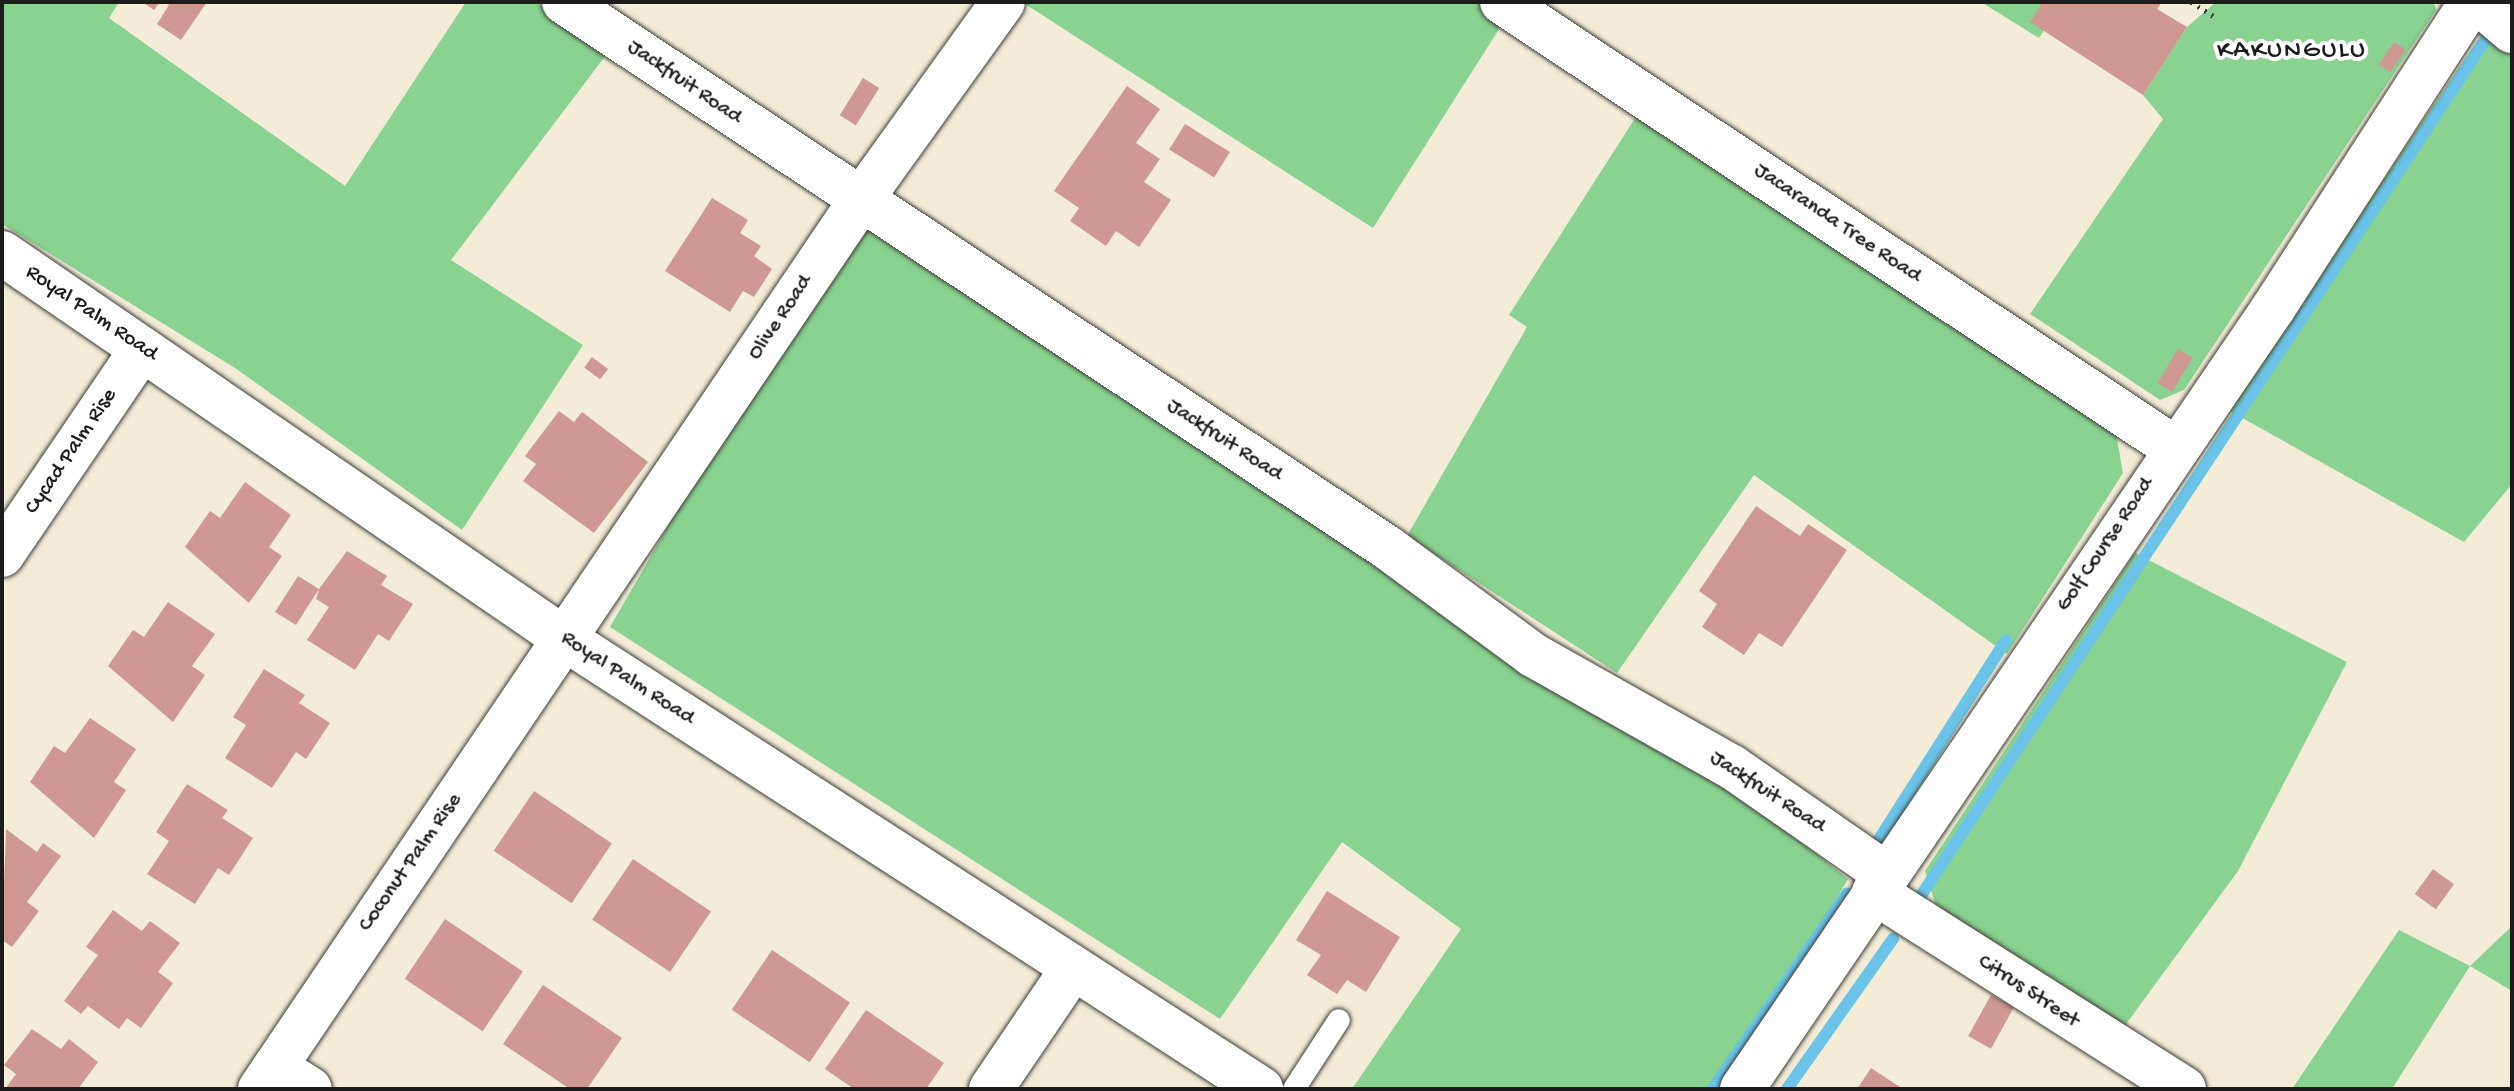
<!DOCTYPE html>
<html>
<head>
<meta charset="utf-8">
<style>
  body { margin:0 }
  #map { position:relative; width:2514px; height:1091px; overflow:hidden; background:#f3edd8; font-family:"Gochi Hand",sans-serif }
  div>[style] { position:absolute }
  .green>* { inset:0; background:#89d28f }
  .stream>* { height:12px; margin:-6px; padding:0 6px; transform-origin:6px; border-radius:6px; background:#6bc4e8 }
  .building>* { inset:0; background:#cf9992; transform-origin:0 0 }
  .path>* { height:5px; margin-top:-2.5px; transform-origin:0; background:repeating-linear-gradient(90deg,#3c3b38 0 2px,transparent 0 8px) }
  .roads { filter:drop-shadow(0 0 2px #3c3b38) drop-shadow(0 0 2px #3c3b38) }
  .lane>* { height:22px; margin:-11px; padding:0 11px; transform-origin:11px; border-radius:11px; background:#fff }
  .street>* { height:44px; margin:-22px; padding:0 22px; transform-origin:22px; border-radius:22px; background:#fff }
  .secondary>* { height:44px; margin:-22px; padding:0 22px; transform-origin:22px; border-radius:22px; background:#fff }
  span { translate:-50% -50%; white-space:nowrap; text-align:center; line-height:1.15; -webkit-text-stroke:8px #fff; paint-order:stroke }
  .street-label { font-size:22px; color:#1c1c1c }
  .quarter-label { font-size:26px; color:#1c1c1c; letter-spacing:2px }
  .frame { position:absolute; inset:0; border:4px solid #1c1c1c; pointer-events:none }
</style>
</head>
<body>
<div id="map">
  <div class="green">
    <div style="clip-path:polygon(2px 2px,119px 2px,109px 18px,345px 186px,466px 2px,535px 2px,609px 51px,451px 260px,583px 345px,462px 530px,235px 368px,2px 224px)"></div>
    <div style="clip-path:polygon(1022px 2px,1482px 2px,1506px 18px,1373px 228px)"></div>
    <div style="clip-path:polygon(1981px 2px,2062px 2px,2039px 38px)"></div>
    <div style="clip-path:polygon(2216px 2px,2434px 2px,2436px 10px,2184px 390px,2160px 400px,2030px 314px,2163px 119px,2143px 95px,2187px 27px)"></div>
    <div style="clip-path:polygon(2487px 26px,2512px 45px,2512px 484px,2464px 542px,2228px 410px)"></div>
    <div style="clip-path:polygon(1641px 109px,2114px 422px,2123px 473px,2007px 654px,1754px 475px,1617px 673px,1407px 536px,1527px 327px,1509px 315px)"></div>
    <div style="clip-path:polygon(868px 224px,1763px 812px,1848px 879px,1721px 1089px,1352px 1089px,1461px 929px,1342px 842px,1220px 1019px,610px 627px,712px 450px)"></div>
    <div style="clip-path:polygon(2135px 553px,2347px 662px,2238px 871px,2121px 1031px,1937px 909px,1925px 871px)"></div>
    <div style="clip-path:polygon(2512px 926px,2512px 991px,2470px 966px,2392px 1089px,2292px 1089px,2399px 930px,2470px 966px)"></div>
  </div>
  <div class="stream">
    <div style="left:1878px;top:841px;width:238px;rotate:-57.5deg"></div>
    <div style="left:1922px;top:894px;width:1021px;rotate:-56.59deg"></div>
    <div style="left:1713px;top:1089px;width:237px;rotate:-55.6deg"></div>
    <div style="left:1787px;top:1089px;width:184px;rotate:-54.8deg"></div>
  </div>
  <div class="building">
    <div style="clip-path:polygon(142px 2px,160px 2px,154px 10px)"></div>
    <div style="clip-path:polygon(164px 2px,207px 2px,181px 40px,157px 24px,169px 5px)"></div>
    <div style="clip-path:polygon(2043px 2px,2162px 2px,2157px 9px,2187px 27px,2143px 95px,2030px 22px)"></div>
    <div style="left:2394px;top:42px;width:14px;height:27px;rotate:34deg"></div>
    <div style="left:863px;top:78px;width:19px;height:44px;rotate:32deg"></div>
    <div style="clip-path:polygon(1127px 86px,1160px 109px,1136px 143px,1160px 159px,1144px 182px,1171px 200px,1139px 247px,1116px 231px,1106px 246px,1070px 221px,1079px 208px,1054px 191px)"></div>
    <div style="left:1185px;top:124px;width:53px;height:30px;rotate:32deg"></div>
    <div style="clip-path:polygon(712px 198px,748px 220px,740px 233px,761px 246px,754px 256px,772px 269px,754px 297px,743px 291px,730px 312px,665px 271px)"></div>
    <div style="left:2178px;top:349px;width:17px;height:40px;rotate:31deg"></div>
    <div style="left:592px;top:357px;width:20px;height:13px;rotate:37deg"></div>
    <div style="clip-path:polygon(559px 411px,574px 422px,582px 412px,648px 462px,594px 533px,523px 481px,536px 464px,525px 456px)"></div>
    <div style="clip-path:polygon(245px 482px,291px 515px,269px 547px,282px 556px,249px 603px,185px 547px,210px 511px,220px 518px)"></div>
    <div style="clip-path:polygon(1756px 506px,1800px 536px,1808px 524px,1847px 550px,1782px 647px,1759px 633px,1744px 655px,1702px 627px,1717px 604px,1699px 591px)"></div>
    <div style="clip-path:polygon(347px 551px,387px 576px,381px 585px,413px 604px,389px 641px,378px 634px,355px 670px,307px 640px,329px 607px,316px 599px,319px 589px,296px 625px,275px 612px,298px 576px,319px 589px)"></div>
    <div style="clip-path:polygon(168px 602px,215px 634px,192px 666px,205px 675px,173px 722px,108px 666px,133px 630px,144px 637px)"></div>
    <div style="clip-path:polygon(264px 669px,305px 695px,299px 703px,330px 723px,306px 759px,296px 752px,272px 788px,225px 758px,246px 725px,233px 717px)"></div>
    <div style="clip-path:polygon(90px 718px,136px 749px,114px 782px,126px 790px,94px 838px,30px 782px,54px 746px,65px 753px)"></div>
    <div style="clip-path:polygon(187px 784px,228px 810px,222px 818px,253px 838px,229px 875px,218px 868px,195px 904px,147px 874px,169px 841px,156px 832px)"></div>
    <div style="left:534px;top:791px;width:94px;height:72px;rotate:34deg"></div>
    <div style="clip-path:polygon(6px 829px,37px 852px,43px 843px,61px 856px,27px 902px,39px 911px,12px 947px,2px 940px)"></div>
    <div style="left:633px;top:859px;width:94px;height:73px;rotate:34deg"></div>
    <div style="left:2433px;top:869px;width:26px;height:31px;rotate:36deg"></div>
    <div style="clip-path:polygon(1327px 891px,1400px 937px,1366px 992px,1347px 980px,1337px 994px,1307px 975px,1321px 955px,1296px 940px)"></div>
    <div style="clip-path:polygon(113px 910px,142px 931px,150px 921px,180px 943px,158px 972px,173px 983px,141px 1028px,127px 1018px,119px 1029px,88px 1006px,81px 1014px,64px 1001px,98px 955px,86px 947px)"></div>
    <div style="left:445px;top:919px;width:94px;height:72px;rotate:34deg"></div>
    <div style="left:772px;top:950px;width:94px;height:72px;rotate:34deg"></div>
    <div style="clip-path:polygon(543px 985px,622px 1038px,587px 1089px,570px 1089px,503px 1044px)"></div>
    <div style="left:1991px;top:995px;width:26px;height:47px;rotate:29deg"></div>
    <div style="clip-path:polygon(866px 1010px,944px 1063px,926px 1089px,854px 1089px,825px 1069px)"></div>
    <div style="clip-path:polygon(32px 1029px,61px 1049px,69px 1039px,98px 1062px,78px 1089px,5px 1089px,16px 1074px,4px 1065px)"></div>
    <div style="clip-path:polygon(1871px 1068px,1903px 1089px,1857px 1089px)"></div>
  </div>
  <div class="path">
    <div style="left:2191px;top:2px;width:26px;rotate:32deg"></div>
  </div>
  <div class="roads">
    <div class="lane">
      <div style="left:1294px;top:1089px;width:82px;rotate:-56.9deg"></div>
    </div>
    <div class="street">
      <div style="left:564px;top:2px;width:988px;rotate:33.53deg"></div>
      <div style="left:1388px;top:548px;width:180px;rotate:36.4deg"></div>
      <div style="left:1533px;top:655px;width:228px;rotate:29.4deg"></div>
      <div style="left:1732px;top:767px;width:188px;rotate:34.8deg"></div>
      <div style="left:1502px;top:2px;width:805px;rotate:33.55deg"></div>
      <div style="left:2478px;top:2px;width:45px;rotate:40.5deg"></div>
      <div style="left:2px;top:555px;width:249px;rotate:-55.8deg"></div>
      <div style="left:1874px;top:892px;width:367px;rotate:32.4deg"></div>
      <div style="left:275px;top:1067px;width:41px;rotate:32.2deg"></div>
      <div style="left:260px;top:1089px;width:1072px;rotate:-55.95deg"></div>
      <div style="left:860px;top:201px;width:245px;rotate:-54.3deg"></div>
      <div style="left:991px;top:1089px;width:146px;rotate:-55.9deg"></div>
    </div>
    <div class="secondary">
      <div style="left:2px;top:253px;width:683px;rotate:34.44deg"></div>
      <div style="left:565px;top:639px;width:829px;rotate:32.88deg"></div>
      <div style="left:1742px;top:1089px;width:946px;rotate:-55.77deg"></div>
      <div style="left:2274px;top:307px;width:363px;rotate:-57.1deg"></div>
    </div>
  </div>
  <div class="street-label">
    <span style="left:684px;top:83px;rotate:34deg">Jackfruit Road</span>
    <span style="left:1837px;top:224px;rotate:34deg">Jacaranda Tree Road</span>
    <span style="left:91px;top:314px;rotate:34deg">Royal Palm Road</span>
    <span style="left:781px;top:318px;rotate:-56deg">Olive Road</span>
    <span style="left:1224px;top:441px;rotate:33deg">Jackfruit Road</span>
    <span style="left:72px;top:452px;rotate:-56deg">Cycad Palm Rise</span>
    <span style="left:2106px;top:545px;rotate:-56deg">Golf Course Road</span>
    <span style="left:627px;top:679px;rotate:33deg">Royal Palm Road</span>
    <span style="left:1767px;top:793px;rotate:33deg">Jackfruit Road</span>
    <span style="left:411px;top:863px;rotate:-55deg">Coconut Palm Rise</span>
    <span style="left:2028px;top:992px;rotate:33deg">Citrus Street</span>
  </div>
  <div class="quarter-label">
    <span style="left:2292px;top:52px">KAKUNGULU</span>
  </div>
  <div class="frame"></div>
</div>
</body>
</html>
